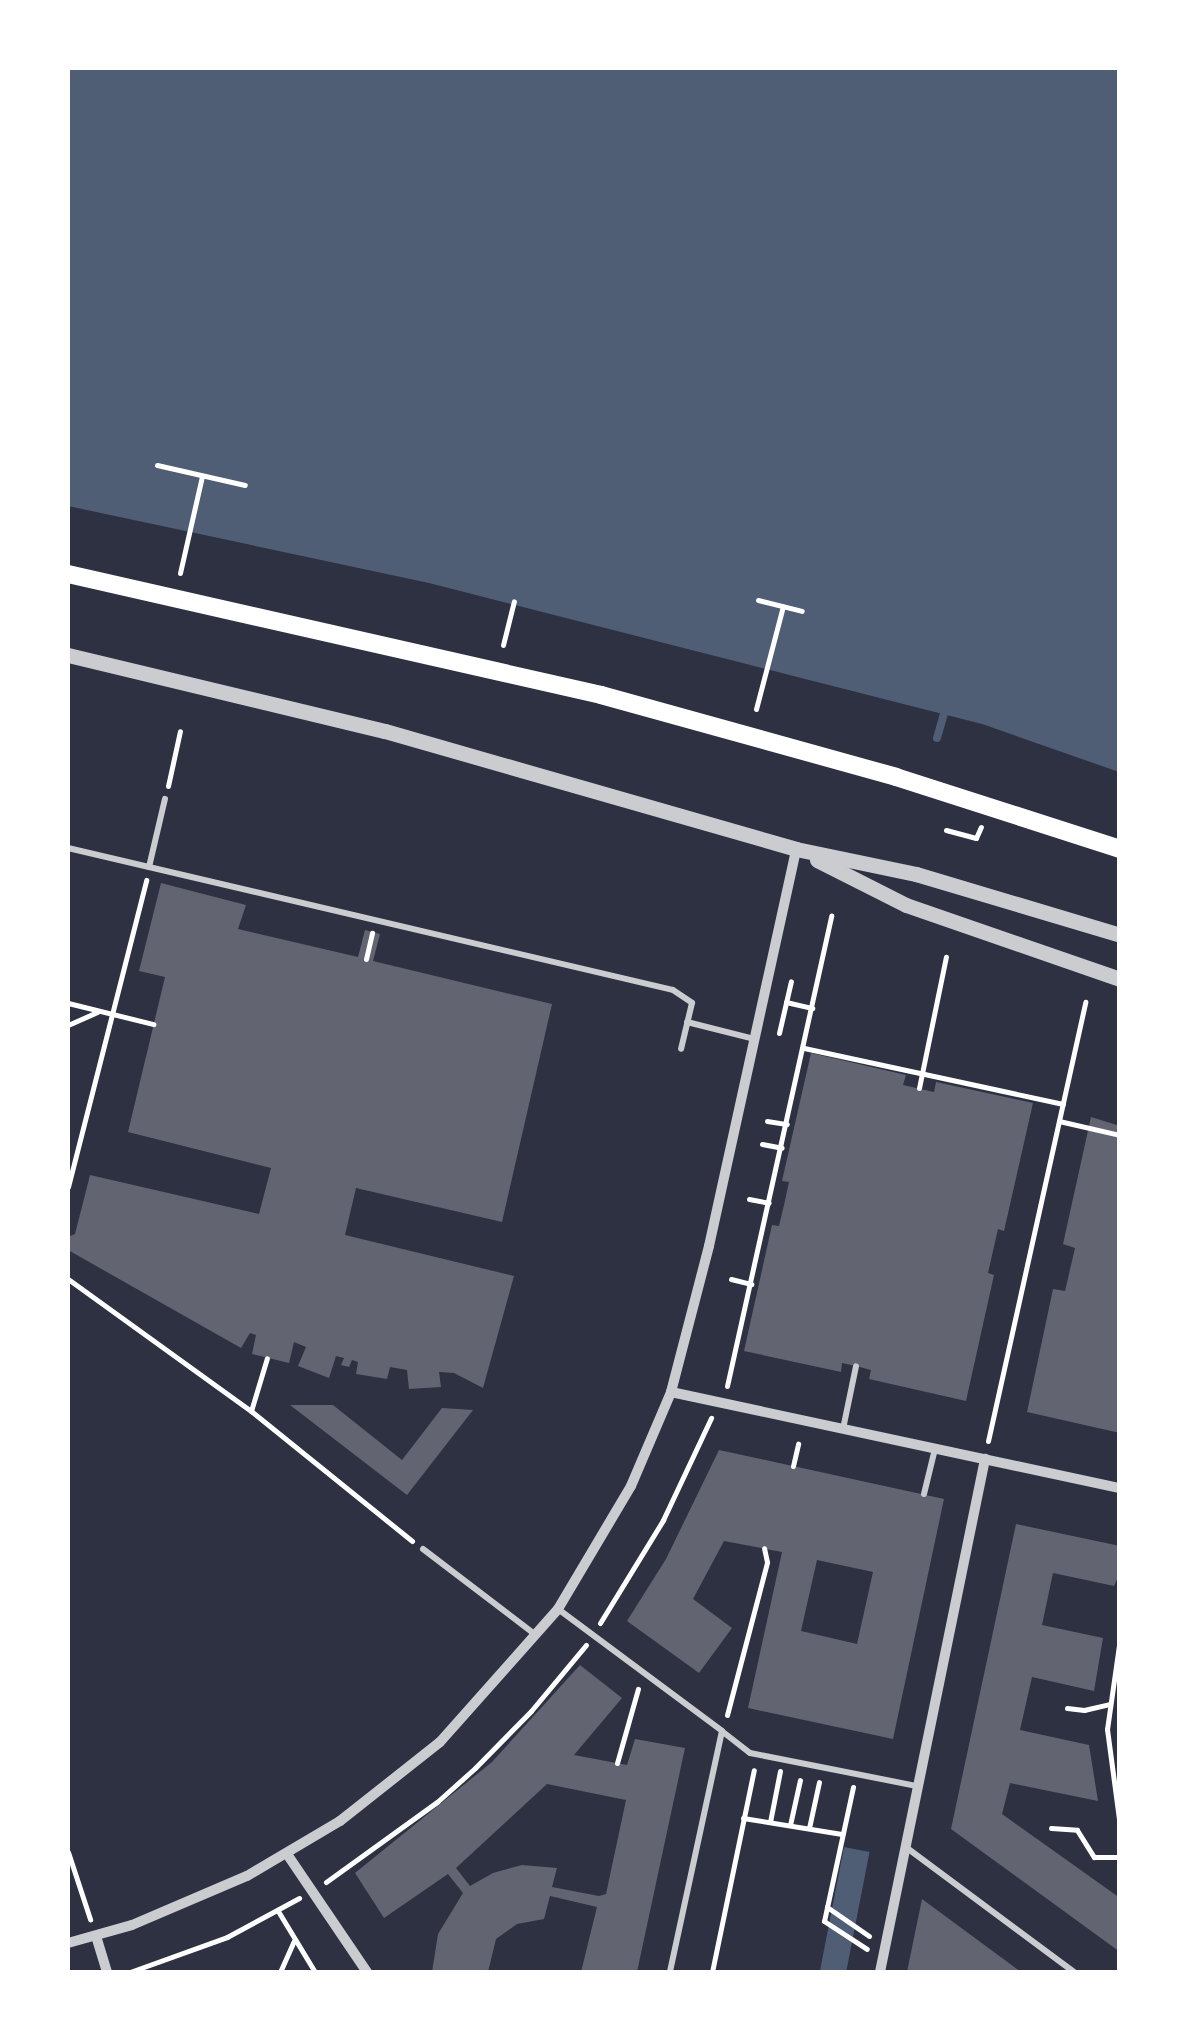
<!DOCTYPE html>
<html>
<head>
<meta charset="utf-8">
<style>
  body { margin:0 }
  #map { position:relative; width:1187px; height:2040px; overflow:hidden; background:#2d3142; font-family:Karla,sans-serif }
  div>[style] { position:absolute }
  .water>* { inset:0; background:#4f5d75; transform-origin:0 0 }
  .stream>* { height:8px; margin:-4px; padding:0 4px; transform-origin:4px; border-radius:4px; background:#4f5d75 }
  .building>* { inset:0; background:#626471 }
  .path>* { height:5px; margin:-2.5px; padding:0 2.5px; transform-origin:2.5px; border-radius:2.5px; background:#fff }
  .service>* { height:6px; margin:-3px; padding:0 3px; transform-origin:3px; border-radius:3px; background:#caccd0 }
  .minor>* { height:10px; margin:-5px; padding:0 5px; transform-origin:5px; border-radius:5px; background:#caccd0 }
  .tertiary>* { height:15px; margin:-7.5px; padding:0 7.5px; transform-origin:7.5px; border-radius:7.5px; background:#caccd0 }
  .secondary>* { height:18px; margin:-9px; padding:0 9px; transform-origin:9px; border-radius:9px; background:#fff }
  span { translate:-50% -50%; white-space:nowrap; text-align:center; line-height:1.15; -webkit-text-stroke:10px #fff; paint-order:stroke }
  .frame { position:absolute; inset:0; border:70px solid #fff; pointer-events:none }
</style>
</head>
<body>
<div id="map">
  <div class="water">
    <div style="clip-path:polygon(68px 68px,1119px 68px,1119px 772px,982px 724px,429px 583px,68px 506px)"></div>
    <div style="left:844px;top:1847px;width:26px;height:128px;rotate:11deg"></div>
  </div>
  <div class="stream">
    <div style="left:937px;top:738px;width:25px;rotate:-74deg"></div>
  </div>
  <div class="building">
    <div style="clip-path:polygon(161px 883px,246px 905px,238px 929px,358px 957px,365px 930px,380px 934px,373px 961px,552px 1004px,502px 1222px,356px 1188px,345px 1235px,514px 1276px,483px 1388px,454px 1373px,439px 1372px,441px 1387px,409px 1389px,407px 1370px,390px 1367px,387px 1379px,356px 1374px,358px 1362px,352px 1360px,349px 1367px,341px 1365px,344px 1358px,336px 1356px,329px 1378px,298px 1366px,306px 1347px,294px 1342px,289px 1363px,252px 1354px,256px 1335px,250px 1333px,241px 1348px,68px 1250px,68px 1237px,75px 1234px,90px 1175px,259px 1214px,271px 1168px,128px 1132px,165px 977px,139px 971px)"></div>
    <div style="clip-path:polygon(811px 1053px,906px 1075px,903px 1085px,934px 1092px,936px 1082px,1033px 1103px,1004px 1231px,998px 1229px,988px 1273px,994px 1275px,966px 1401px,869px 1379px,871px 1370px,856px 1366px,842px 1363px,841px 1372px,744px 1351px,772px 1225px,779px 1226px,784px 1205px,789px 1182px,782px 1181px)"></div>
    <div style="clip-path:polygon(1091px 1117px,1120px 1126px,1120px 1433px,1027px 1412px,1053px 1289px,1065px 1291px,1075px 1248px,1063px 1244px)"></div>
    <div style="clip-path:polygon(290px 1405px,333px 1405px,402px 1460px,442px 1408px,473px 1410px,407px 1495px)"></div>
    <div style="clip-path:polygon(evenodd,719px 1450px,944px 1499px,893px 1739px,748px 1708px,782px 1552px,724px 1541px,693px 1599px,732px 1628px,699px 1673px,627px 1621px,666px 1559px,719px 1450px,817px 1560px,873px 1572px,857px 1644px,801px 1631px,817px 1560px)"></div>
    <div style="clip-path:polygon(1016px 1524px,1120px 1546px,1120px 1573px,1114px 1586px,1053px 1573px,1042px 1625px,1103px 1638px,1094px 1691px,1032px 1677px,1020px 1730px,1089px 1745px,1098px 1801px,1010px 1783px,1002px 1814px,1120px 1898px,1120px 1952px,951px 1829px)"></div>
    <div style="clip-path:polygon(evenodd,580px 1665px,622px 1698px,574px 1755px,627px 1765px,635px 1739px,685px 1748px,637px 1972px,581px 1972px,597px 1907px,550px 1896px,544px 1919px,517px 1924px,496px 1939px,488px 1972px,432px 1972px,438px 1934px,463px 1893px,448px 1874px,384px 1918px,355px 1873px,492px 1762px,580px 1665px,547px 1784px,626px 1800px,606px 1894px,599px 1896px,552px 1887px,557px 1868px,522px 1865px,493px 1873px,470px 1886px,456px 1868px,547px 1784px)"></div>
    <div style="clip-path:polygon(922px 1899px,1021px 1972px,907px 1972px)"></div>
  </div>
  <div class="path">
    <div style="left:157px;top:465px;width:90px;rotate:12.8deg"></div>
    <div style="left:180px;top:573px;width:99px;rotate:-77.2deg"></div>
    <div style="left:758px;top:600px;width:45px;rotate:14deg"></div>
    <div style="left:503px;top:645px;width:45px;rotate:-76deg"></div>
    <div style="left:756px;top:709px;width:106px;rotate:-75.3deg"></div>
    <div style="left:168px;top:786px;width:56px;rotate:-77.7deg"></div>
    <div style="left:946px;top:830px;width:31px;rotate:15deg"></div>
    <div style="left:976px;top:838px;width:12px;rotate:-66deg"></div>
    <div style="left:366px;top:959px;width:27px;rotate:-77deg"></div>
    <div style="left:786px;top:1002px;width:27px;rotate:13deg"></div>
    <div style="left:68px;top:1003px;width:88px;rotate:13.9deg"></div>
    <div style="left:68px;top:1025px;width:32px;rotate:-24deg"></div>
    <div style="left:779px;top:1033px;width:53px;rotate:-77deg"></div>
    <div style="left:804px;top:1048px;width:265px;rotate:12.2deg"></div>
    <div style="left:919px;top:1088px;width:134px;rotate:-78.4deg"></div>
    <div style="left:767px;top:1121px;width:20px;rotate:9deg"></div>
    <div style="left:1059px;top:1121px;width:63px;rotate:12.9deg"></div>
    <div style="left:762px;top:1144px;width:20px;rotate:11deg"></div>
    <div style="left:68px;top:1187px;width:317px;rotate:-75.7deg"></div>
    <div style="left:749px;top:1199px;width:20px;rotate:11deg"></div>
    <div style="left:68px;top:1279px;width:226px;rotate:35.8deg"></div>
    <div style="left:251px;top:1411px;width:207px;rotate:38.9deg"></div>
    <div style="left:731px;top:1279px;width:21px;rotate:14deg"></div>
    <div style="left:727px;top:1386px;width:482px;rotate:-77.5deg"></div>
    <div style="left:251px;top:1411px;width:55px;rotate:-73.2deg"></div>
    <div style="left:988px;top:1441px;width:450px;rotate:-77.5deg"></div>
    <div style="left:793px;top:1466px;width:23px;rotate:-77deg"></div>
    <div style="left:600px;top:1623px;width:121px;rotate:-58.5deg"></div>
    <div style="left:663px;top:1520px;width:113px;rotate:-64.8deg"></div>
    <div style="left:1120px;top:1638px;width:92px;rotate:98.1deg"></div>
    <div style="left:1107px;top:1729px;width:99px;rotate:82.4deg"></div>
    <div style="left:1067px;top:1708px;width:17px;rotate:7deg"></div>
    <div style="left:1084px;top:1710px;width:26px;rotate:-13deg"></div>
    <div style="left:727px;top:1715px;width:158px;rotate:-75.3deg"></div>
    <div style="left:767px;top:1562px;width:14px;rotate:-102deg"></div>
    <div style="left:617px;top:1763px;width:77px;rotate:-74.2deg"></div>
    <div style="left:853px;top:1787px;width:137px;rotate:102.2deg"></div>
    <div style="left:824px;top:1921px;width:51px;rotate:33.1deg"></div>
    <div style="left:743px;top:1818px;width:100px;rotate:9.2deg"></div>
    <div style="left:770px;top:1822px;width:52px;rotate:-78.9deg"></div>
    <div style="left:790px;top:1825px;width:46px;rotate:-77.5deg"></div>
    <div style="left:809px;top:1828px;width:47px;rotate:-77.7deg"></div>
    <div style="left:1051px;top:1828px;width:26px;rotate:4deg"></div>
    <div style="left:1077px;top:1830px;width:32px;rotate:58deg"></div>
    <div style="left:1094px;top:1857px;width:26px"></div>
    <div style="left:68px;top:1852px;width:71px;rotate:71.8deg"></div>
    <div style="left:326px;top:1882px;width:137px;rotate:-35.8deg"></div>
    <div style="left:437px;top:1802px;width:51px;rotate:-41.8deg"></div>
    <div style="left:475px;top:1768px;width:80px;rotate:-45.5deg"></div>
    <div style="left:531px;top:1711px;width:86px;rotate:-50.2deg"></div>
    <div style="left:827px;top:1907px;width:51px;rotate:34.6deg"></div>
    <div style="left:278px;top:1911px;width:71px;rotate:58.8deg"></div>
    <div style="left:130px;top:1972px;width:103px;rotate:-19.8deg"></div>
    <div style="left:227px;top:1937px;width:82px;rotate:-28.4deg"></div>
    <div style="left:280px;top:1972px;width:34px;rotate:-66deg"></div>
    <div style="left:712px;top:1972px;width:206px;rotate:-78.3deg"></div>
  </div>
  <div class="service">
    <div style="left:68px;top:848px;width:621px;rotate:13.21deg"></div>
    <div style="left:673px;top:990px;width:23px;rotate:34deg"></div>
    <div style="left:692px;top:1003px;width:47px;rotate:103.4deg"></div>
    <div style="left:149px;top:867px;width:70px;rotate:-76.8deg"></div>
    <div style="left:687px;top:1022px;width:69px;rotate:14.2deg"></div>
    <div style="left:843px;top:1429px;width:64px;rotate:-78.3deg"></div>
    <div style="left:924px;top:1494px;width:46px;rotate:-76.3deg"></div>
    <div style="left:423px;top:1549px;width:142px;rotate:37.3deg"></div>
    <div style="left:558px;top:1609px;width:204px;rotate:36.6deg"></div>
    <div style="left:722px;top:1731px;width:247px;rotate:102.2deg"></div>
    <div style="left:723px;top:1732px;width:34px;rotate:38deg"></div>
    <div style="left:750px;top:1753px;width:169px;rotate:11.2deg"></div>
    <div style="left:907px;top:1848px;width:208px;rotate:36.6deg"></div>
  </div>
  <div class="minor">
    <div style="left:671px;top:1392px;width:459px;rotate:12.1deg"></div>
    <div style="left:287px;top:1854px;width:143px;rotate:55.9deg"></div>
    <div style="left:96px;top:1936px;width:38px;rotate:73deg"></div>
    <div style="left:68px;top:1943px;width:66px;rotate:-15.7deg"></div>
    <div style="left:132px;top:1925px;width:125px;rotate:-23.1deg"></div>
    <div style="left:247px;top:1876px;width:108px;rotate:-30.6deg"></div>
    <div style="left:340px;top:1821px;width:127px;rotate:-38.3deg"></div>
    <div style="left:440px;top:1742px;width:178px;rotate:-48.4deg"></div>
    <div style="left:558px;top:1609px;width:143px;rotate:-59.3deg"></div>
    <div style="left:631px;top:1486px;width:102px;rotate:-66.9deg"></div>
    <div style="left:671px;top:1392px;width:151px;rotate:-75.4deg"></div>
    <div style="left:709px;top:1246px;width:406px;rotate:-77.6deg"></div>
    <div style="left:880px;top:1972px;width:524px;rotate:-78.43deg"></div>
  </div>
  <div class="tertiary">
    <div style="left:68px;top:655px;width:326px;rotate:13.5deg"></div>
    <div style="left:385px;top:731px;width:428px;rotate:16deg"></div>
    <div style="left:796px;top:849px;width:123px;rotate:11.8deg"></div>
    <div style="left:916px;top:874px;width:213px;rotate:16.6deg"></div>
    <div style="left:817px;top:860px;width:100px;rotate:26.8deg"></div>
    <div style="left:906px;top:905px;width:226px;rotate:19.1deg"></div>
  </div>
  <div class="secondary">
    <div style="left:68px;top:574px;width:547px;rotate:12.79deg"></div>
    <div style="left:601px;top:695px;width:306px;rotate:15.5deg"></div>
    <div style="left:896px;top:777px;width:235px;rotate:17.8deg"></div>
  </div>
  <div class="frame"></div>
</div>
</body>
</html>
